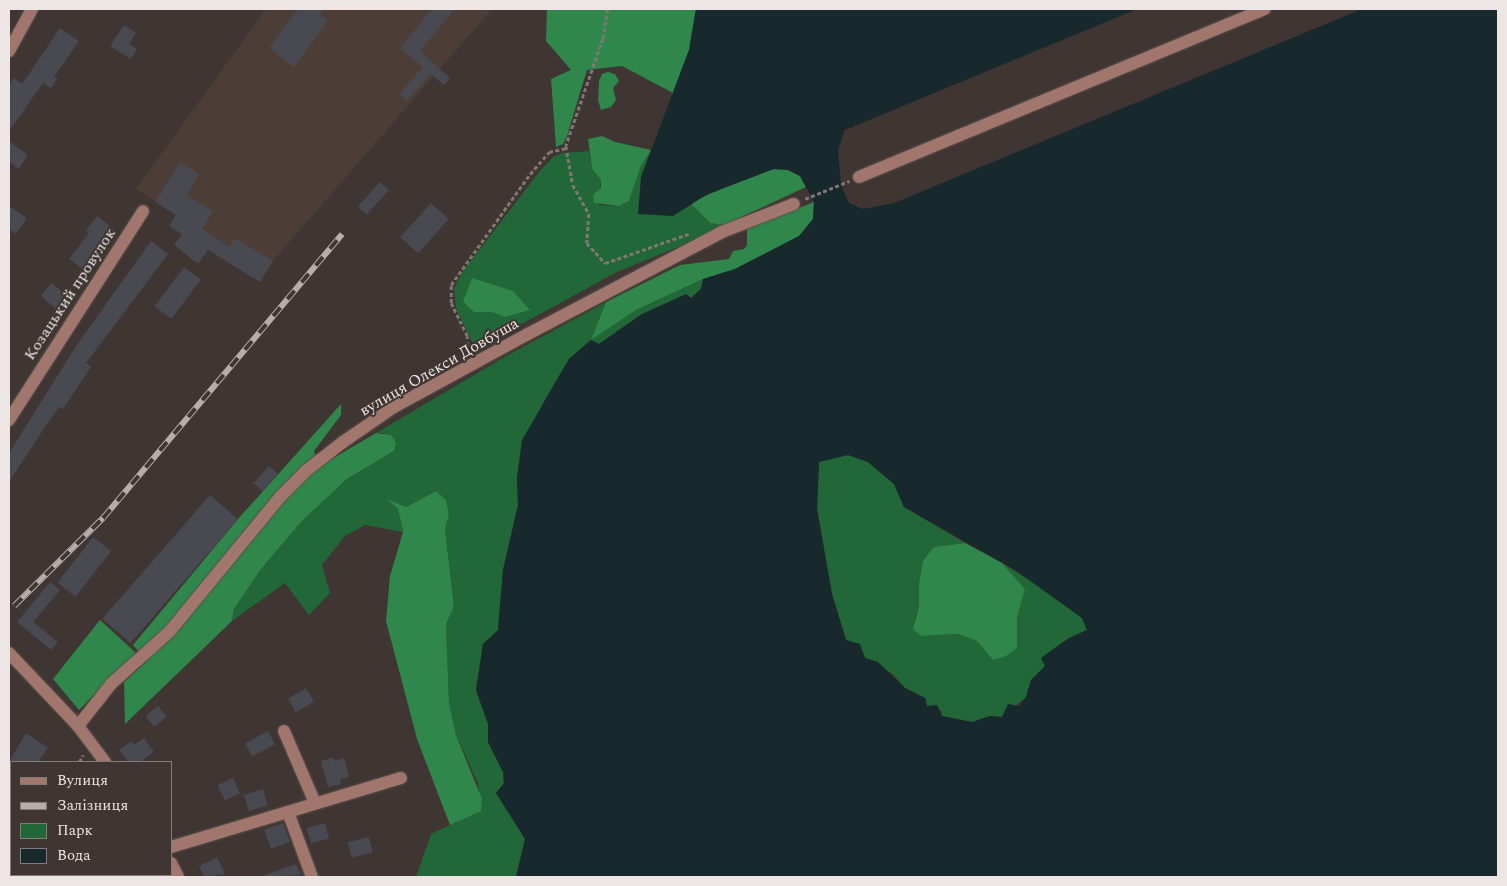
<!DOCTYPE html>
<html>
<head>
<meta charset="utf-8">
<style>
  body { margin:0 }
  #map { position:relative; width:1507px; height:886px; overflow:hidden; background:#3f3532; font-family:Spectral,serif }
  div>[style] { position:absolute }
  .built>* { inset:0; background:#4d3d37 }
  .green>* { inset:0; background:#216737 }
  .forest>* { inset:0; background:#2f874b }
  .water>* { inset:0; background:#17292c }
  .building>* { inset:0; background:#494952; transform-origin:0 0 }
  .path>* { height:2.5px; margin-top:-1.25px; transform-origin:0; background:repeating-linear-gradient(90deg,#807774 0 4px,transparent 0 6.5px) }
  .roads { filter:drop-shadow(0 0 1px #5b514e) drop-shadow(0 0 1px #5b514e) }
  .minor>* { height:12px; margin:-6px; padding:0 6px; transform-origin:6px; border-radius:6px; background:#a1766d }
  .rail>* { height:5.5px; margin-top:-2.75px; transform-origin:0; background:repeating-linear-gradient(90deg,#3f3532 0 11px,#b6aeab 0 22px); box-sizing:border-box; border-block:1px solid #b6aeab }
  span { translate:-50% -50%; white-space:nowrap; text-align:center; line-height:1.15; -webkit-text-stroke:4px #3f3532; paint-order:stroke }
  .street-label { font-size:16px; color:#ede6e4 }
  .frame { position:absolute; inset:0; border:10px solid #ede6e4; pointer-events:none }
  .legend { position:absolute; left:10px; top:761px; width:162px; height:115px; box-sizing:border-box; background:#3f3532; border:1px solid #857c79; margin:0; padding:6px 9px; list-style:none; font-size:15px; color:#ede6e4 }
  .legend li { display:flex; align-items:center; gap:10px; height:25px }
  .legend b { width:25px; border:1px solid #857c79 }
</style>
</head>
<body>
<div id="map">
  <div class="built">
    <div style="clip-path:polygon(266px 9px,492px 9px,273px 261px,260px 282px,169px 226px,176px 215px,136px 189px)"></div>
  </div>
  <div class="green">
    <div style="clip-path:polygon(651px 150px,641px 177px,673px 216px,690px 203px,710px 223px,724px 225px,710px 234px,617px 272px,483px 345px,472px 342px,456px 308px,454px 289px,463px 271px,540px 171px,553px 157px,563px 153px,589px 151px,592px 169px,601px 180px,599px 205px,619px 206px,629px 201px,641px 166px)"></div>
    <div style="clip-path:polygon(703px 279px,701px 289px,691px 298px,642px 314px,599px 344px,591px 340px,569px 359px,543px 403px,517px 477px,518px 505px,503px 570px,498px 631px,483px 644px,476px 690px,488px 724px,488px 742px,503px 772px,504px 783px,496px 793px,525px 839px,516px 877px,416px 877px,431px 834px,481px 810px,478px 783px,456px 735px,449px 703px,446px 624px,454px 607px,445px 529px,449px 515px,446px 500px,436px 491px,406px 507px,389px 500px,398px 509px,403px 532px,365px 525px,345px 536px,322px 565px,330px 593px,309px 615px,285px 583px,232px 621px,234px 609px,261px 569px,302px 521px,347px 479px,394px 451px,384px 433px,376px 433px,501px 359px,606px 302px,592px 339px,636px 310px)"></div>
    <div style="clip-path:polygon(848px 455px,868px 462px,894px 484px,904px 507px,965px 543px,934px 547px,919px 584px,919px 606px,915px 618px,921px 636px,958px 634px,977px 641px,993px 660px,1017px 648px,1017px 618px,1025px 589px,1002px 563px,1050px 593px,1082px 618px,1087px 630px,1069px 638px,1041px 658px,1045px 666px,1031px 680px,1026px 697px,1002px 717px,990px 716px,972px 722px,942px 716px,941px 710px,927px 706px,925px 698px,905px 688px,892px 673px,884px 671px,878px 662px,865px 658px,846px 640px,832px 594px,817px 509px,819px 462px)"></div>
  </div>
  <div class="forest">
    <div style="clip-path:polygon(547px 9px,696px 9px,689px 50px,673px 93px,622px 66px,587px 70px,567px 136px,563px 144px,556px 147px,551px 79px,571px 70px,546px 41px)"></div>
    <div style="clip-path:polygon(608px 72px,615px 74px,619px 81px,613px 88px,616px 100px,611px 107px,601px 110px,598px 100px,599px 81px,602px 74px)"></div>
    <div style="clip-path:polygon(602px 136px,615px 142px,651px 150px,641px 166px,629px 201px,619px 206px,594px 203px,593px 195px,601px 188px,601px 180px,592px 169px,588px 139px)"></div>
    <div style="clip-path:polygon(774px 169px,788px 170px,800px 176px,806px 187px,724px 225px,710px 223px,690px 203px,756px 173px)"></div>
    <div style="clip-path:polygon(814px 202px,813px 219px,799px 236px,735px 269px,703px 279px,636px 310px,591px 340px,606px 302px,680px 265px,729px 259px,733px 251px,744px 249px,747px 245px,747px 229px)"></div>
    <div style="clip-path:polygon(472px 278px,513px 291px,530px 310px,505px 317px,492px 312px,474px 312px,463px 302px)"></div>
    <div style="clip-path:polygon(341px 404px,341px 415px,314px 451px,320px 466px,376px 433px,391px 435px,396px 443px,394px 451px,347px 479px,302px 521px,261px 569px,234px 609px,232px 621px,125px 724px,124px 682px,147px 661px,133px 645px,238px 519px)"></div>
    <div style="clip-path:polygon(436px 491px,446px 500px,449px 515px,445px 529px,454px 607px,446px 624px,449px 703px,456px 735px,482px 799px,481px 811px,450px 825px,417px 739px,386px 621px,390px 576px,403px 532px,398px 509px,387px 499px,406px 507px)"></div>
    <div style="clip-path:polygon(965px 543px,1002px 563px,1025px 589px,1017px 618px,1017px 648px,1006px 656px,993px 660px,977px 641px,958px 634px,921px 636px,913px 629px,919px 606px,919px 584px,923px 561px,934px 547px)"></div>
    <div style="clip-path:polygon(100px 620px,136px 653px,79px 710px,53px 679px)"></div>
  </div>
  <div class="water">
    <div style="clip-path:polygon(evenodd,696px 9px,1137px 9px,845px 130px,838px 150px,841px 185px,849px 203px,863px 209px,894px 203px,1362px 9px,1498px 9px,1498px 877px,516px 877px,525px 839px,496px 793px,504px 783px,503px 772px,488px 742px,488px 724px,476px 690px,483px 644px,498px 630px,503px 570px,518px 505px,517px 477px,522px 440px,569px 359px,591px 340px,599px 344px,642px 314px,686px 294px,691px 298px,701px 289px,703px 279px,735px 269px,780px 246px,799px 236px,813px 219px,814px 202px,800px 176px,788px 170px,774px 169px,706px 195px,673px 216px,638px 214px,641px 177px,689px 50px,696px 9px,848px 455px,868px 462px,894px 484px,904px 507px,1015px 570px,1082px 618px,1087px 630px,1069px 638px,1041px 658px,1045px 666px,1031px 680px,1026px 697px,1019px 706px,1008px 704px,1002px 717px,990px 716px,972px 722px,942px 716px,937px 705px,927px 706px,925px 698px,905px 688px,878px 662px,865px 658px,860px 644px,846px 640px,832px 594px,817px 509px,819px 462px,848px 455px)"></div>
  </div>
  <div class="building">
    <div style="clip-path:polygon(298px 9px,324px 9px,320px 14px,328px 21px,294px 67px,269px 48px)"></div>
    <div style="clip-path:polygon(432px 9px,455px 9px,420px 51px,450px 78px,444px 85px,431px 74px,407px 101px,399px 94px,423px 67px,400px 48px)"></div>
    <div style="clip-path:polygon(124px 25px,136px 33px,129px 44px,137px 49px,131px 59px,110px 46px)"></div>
    <div style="clip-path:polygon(60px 28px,79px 41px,54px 77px,57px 79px,51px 88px,43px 83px,9px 131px,9px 86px,14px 78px,22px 84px)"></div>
    <div style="clip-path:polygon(9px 141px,28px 155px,19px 169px,9px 162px)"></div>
    <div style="clip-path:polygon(180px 162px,199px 174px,187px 195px,213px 211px,202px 229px,230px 247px,235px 238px,273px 261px,260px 282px,208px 250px,198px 264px,174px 245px,182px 234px,169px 226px,176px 215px,155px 202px)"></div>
    <div style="left:380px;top:182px;width:12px;height:33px;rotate:42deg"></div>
    <div style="left:431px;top:203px;width:24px;height:46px;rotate:42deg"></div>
    <div style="clip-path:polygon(9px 206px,27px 218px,16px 234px,9px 229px)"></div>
    <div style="clip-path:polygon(97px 216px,114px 229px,84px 270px,69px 259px,89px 233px,86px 230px)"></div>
    <div style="clip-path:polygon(151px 241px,168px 254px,86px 363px,91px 367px,63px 409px,59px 407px,47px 424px,9px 482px,9px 453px,76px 346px)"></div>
    <div style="left:184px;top:267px;width:21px;height:49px;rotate:37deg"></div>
    <div style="left:52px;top:283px;width:20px;height:17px;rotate:41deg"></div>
    <div style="left:269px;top:466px;width:12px;height:23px;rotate:42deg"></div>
    <div style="left:210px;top:495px;width:37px;height:164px;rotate:41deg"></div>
    <div style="left:93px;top:537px;width:23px;height:58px;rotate:38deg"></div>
    <div style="clip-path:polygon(50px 582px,60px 590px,33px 622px,58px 642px,51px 650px,17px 622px)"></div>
    <div style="left:306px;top:688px;width:16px;height:21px;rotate:60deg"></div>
    <div style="left:158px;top:706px;width:14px;height:16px;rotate:51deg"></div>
    <div style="left:268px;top:731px;width:15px;height:26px;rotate:62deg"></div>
    <div style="clip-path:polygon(26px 733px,48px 748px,38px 762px,9px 762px)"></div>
    <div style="clip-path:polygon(144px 738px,154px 752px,140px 762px,128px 762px,119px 750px,132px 741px,134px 745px)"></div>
    <div style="clip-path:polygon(334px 757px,334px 761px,344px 758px,349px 777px,340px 779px,341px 784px,328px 787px,321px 761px)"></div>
    <div style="left:233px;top:778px;width:17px;height:17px;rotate:65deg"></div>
    <div style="left:263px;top:789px;width:17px;height:20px;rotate:73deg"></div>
    <div style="left:283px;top:823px;width:20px;height:20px;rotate:70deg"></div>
    <div style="left:325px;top:823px;width:16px;height:19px;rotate:75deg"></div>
    <div style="left:369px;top:837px;width:16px;height:22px;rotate:76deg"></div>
    <div style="clip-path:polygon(217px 857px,225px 874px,204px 877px,199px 866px)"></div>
    <div style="clip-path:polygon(296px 864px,301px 875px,263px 877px,262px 876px)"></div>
  </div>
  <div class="path">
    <div style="left:608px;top:9px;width:30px;rotate:99deg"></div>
    <div style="left:603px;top:39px;width:113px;rotate:109.1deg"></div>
    <div style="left:566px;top:146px;width:40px;rotate:80deg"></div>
    <div style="left:573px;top:185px;width:33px;rotate:61deg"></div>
    <div style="left:589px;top:214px;width:29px;rotate:94deg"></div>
    <div style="left:587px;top:243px;width:27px;rotate:48deg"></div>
    <div style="left:605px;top:263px;width:91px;rotate:-19.2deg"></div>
    <div style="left:805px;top:199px;width:48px;rotate:-22.2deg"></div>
    <div style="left:467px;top:352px;width:16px;rotate:-90deg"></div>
    <div style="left:467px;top:336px;width:37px;rotate:-116deg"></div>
    <div style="left:451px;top:303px;width:18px;rotate:-90deg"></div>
    <div style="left:451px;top:285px;width:136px;rotate:-54.6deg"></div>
    <div style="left:530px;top:174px;width:29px;rotate:-49deg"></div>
    <div style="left:549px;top:152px;width:17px;rotate:-13deg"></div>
    <div style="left:79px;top:762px;width:8px;rotate:-60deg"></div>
    <div style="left:9px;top:870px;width:4px;rotate:-56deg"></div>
  </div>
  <div class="roads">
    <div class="minor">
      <div style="left:9px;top:51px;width:48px;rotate:-61.3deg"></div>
      <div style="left:859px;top:177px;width:439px;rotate:-22.5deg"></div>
      <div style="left:9px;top:420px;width:248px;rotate:-57.3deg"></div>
      <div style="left:9px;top:653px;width:100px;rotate:46.6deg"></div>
      <div style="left:78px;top:726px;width:45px;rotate:53.1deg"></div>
      <div style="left:78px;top:726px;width:53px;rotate:-51.8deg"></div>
      <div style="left:111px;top:684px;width:79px;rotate:-41.9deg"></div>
      <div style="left:170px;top:631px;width:175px;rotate:-50.6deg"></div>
      <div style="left:281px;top:496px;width:37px;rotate:-45deg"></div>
      <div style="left:307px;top:470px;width:46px;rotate:-37.9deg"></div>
      <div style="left:343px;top:442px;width:62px;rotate:-34.5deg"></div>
      <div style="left:394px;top:407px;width:153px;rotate:-28.6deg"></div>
      <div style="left:528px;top:334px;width:219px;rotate:-27.7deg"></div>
      <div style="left:722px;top:232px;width:77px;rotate:-21.3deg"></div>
      <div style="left:284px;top:731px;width:78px;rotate:66.7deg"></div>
      <div style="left:288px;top:812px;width:69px;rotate:69.7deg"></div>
      <div style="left:171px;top:847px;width:240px;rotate:-16.7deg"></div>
      <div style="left:171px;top:863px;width:16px;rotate:63deg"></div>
      <div style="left:42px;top:877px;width:2px;rotate:-63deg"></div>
    </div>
  </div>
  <div class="rail">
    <div style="left:14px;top:606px;width:125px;rotate:-44.7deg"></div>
    <div style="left:103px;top:518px;width:371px;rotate:-49.9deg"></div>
  </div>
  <div class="street-label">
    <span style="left:70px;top:294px;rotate:-57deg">Козацький провулок</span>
    <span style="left:439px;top:367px;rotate:-30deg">вулиця Олекси Довбуша</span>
  </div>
  <div class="frame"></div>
  <ul class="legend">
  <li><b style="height:6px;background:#a1766d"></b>Вулиця</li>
  <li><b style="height:6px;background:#b6aeab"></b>Залізниця</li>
  <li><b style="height:14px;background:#216737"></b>Парк</li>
  <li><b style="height:14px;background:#17292c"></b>Вода</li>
  </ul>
</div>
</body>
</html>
